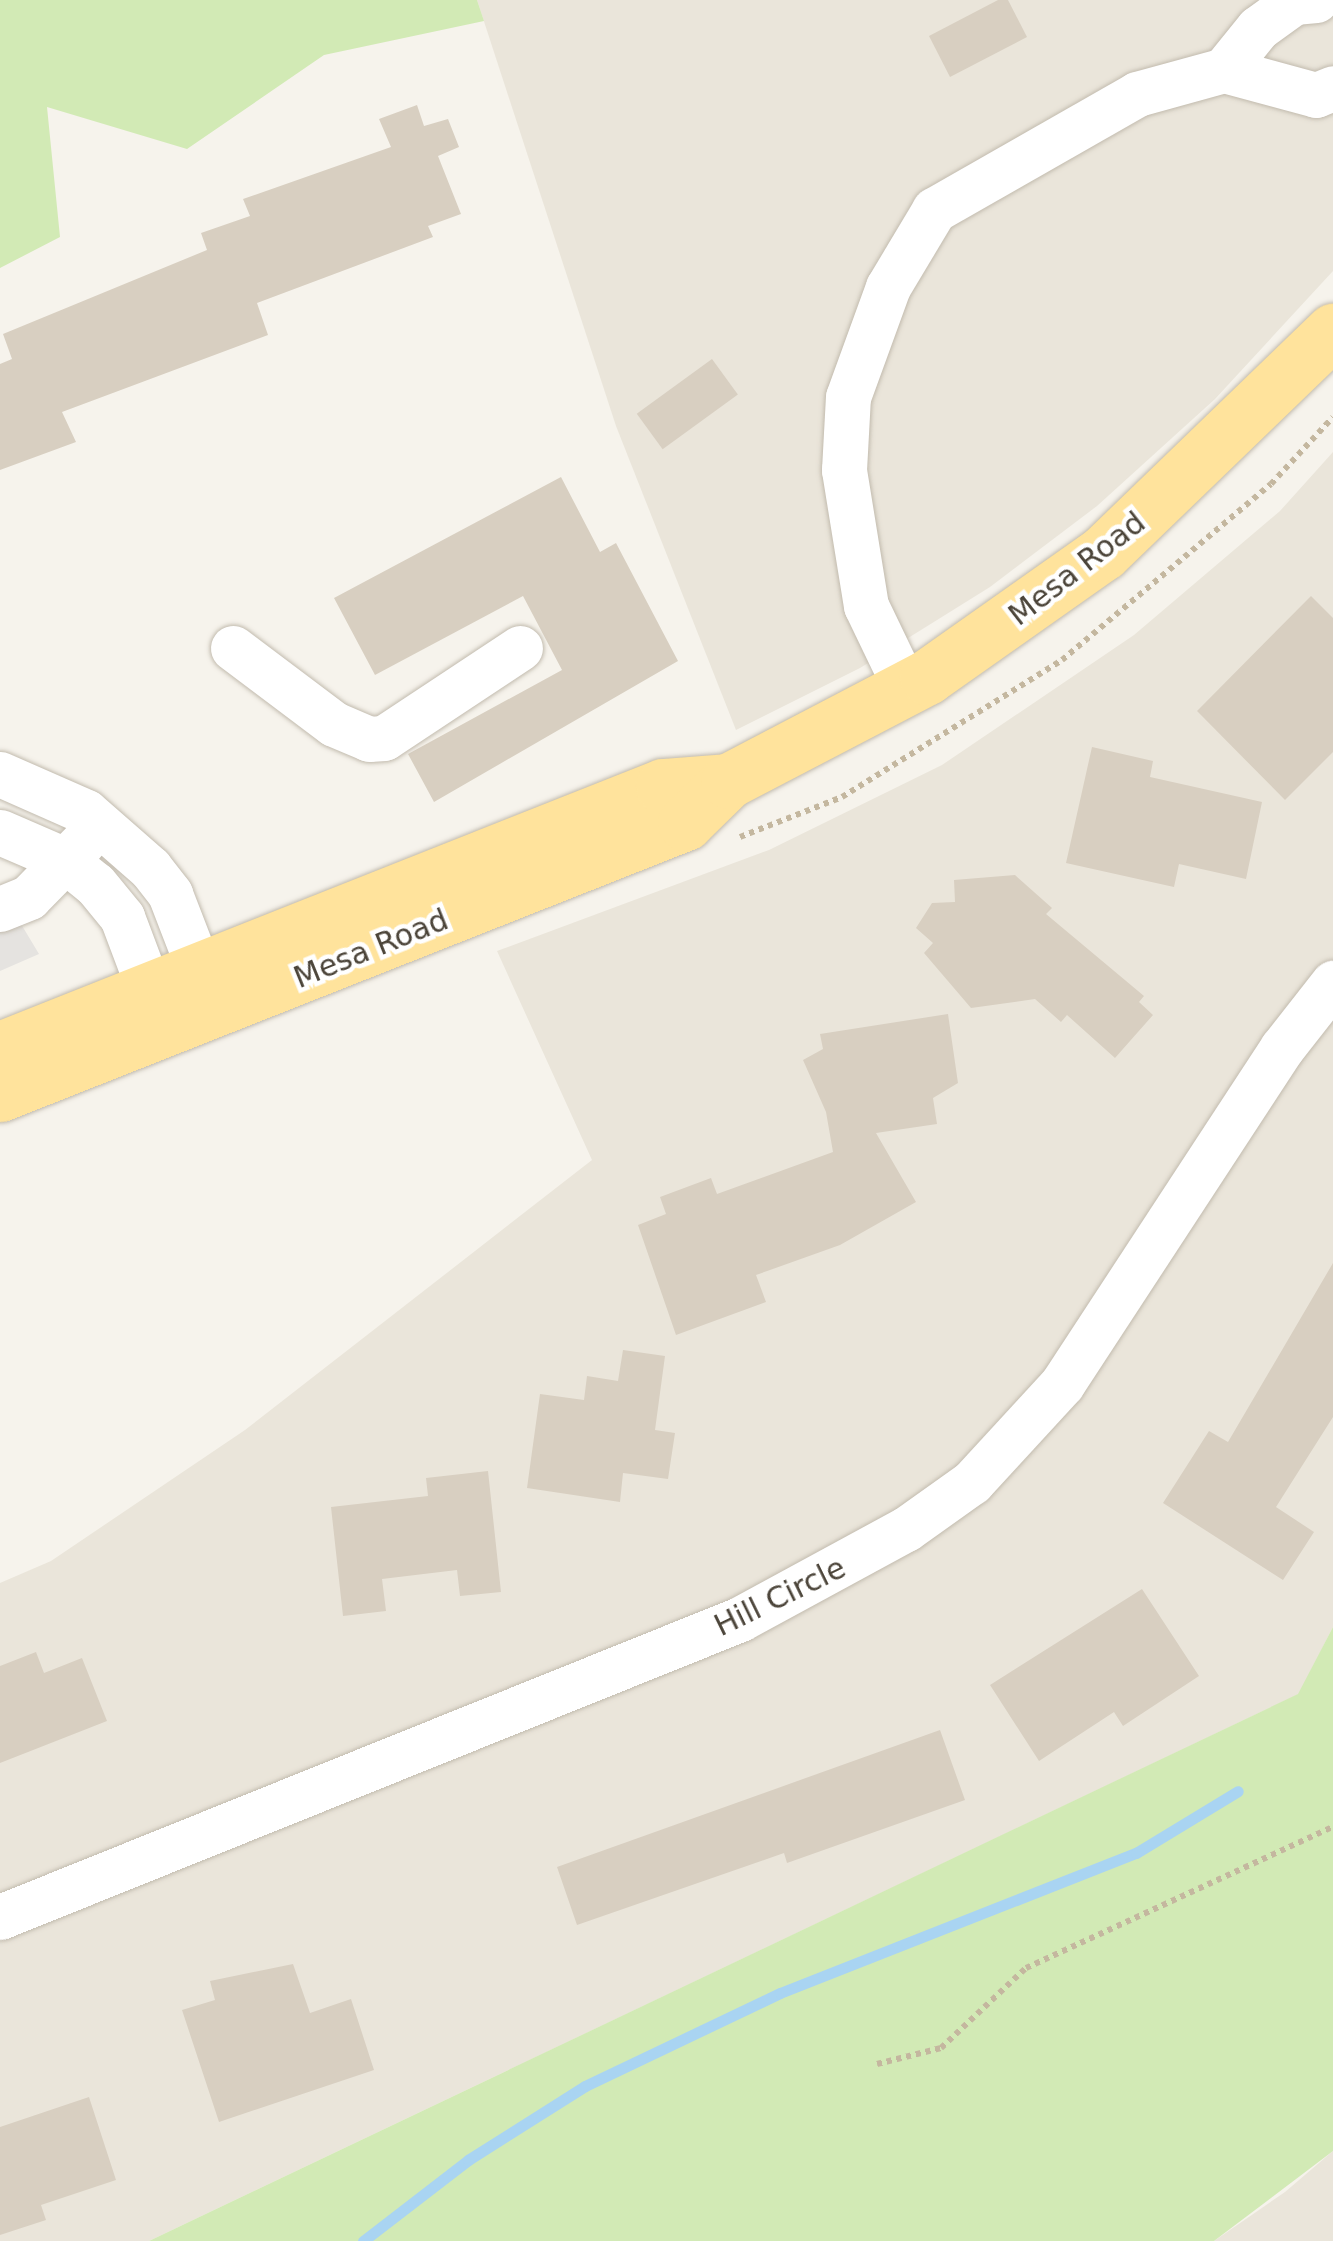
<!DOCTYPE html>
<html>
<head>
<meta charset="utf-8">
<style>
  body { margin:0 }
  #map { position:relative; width:1333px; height:2241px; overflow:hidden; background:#f6f3ec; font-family:"DejaVu Sans",sans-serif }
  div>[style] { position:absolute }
  .residential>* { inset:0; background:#eae5da }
  .green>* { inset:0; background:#d2eab5 }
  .parking>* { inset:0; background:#e5e3e0 }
  .stream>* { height:11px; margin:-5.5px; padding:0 5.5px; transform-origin:5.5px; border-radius:5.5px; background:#a9d4f2 }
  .building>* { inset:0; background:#d8cfc1; transform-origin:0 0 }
  .path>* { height:6px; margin-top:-3px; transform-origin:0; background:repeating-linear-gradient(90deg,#c4b79f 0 5px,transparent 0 10px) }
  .roads { filter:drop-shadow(0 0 2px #c2bbae) drop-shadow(0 0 2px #c2bbae) }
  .minor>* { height:45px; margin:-22.5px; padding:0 22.5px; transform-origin:22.5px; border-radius:22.5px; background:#fff }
  .major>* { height:55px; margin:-27.5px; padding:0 27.5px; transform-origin:27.5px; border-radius:27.5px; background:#ffe39c }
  span { translate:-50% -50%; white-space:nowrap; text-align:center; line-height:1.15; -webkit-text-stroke:9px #fff; paint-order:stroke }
  .street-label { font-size:30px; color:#4b4439 }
</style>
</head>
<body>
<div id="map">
  <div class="residential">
    <div style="clip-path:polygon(477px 0,1333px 0,1333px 271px,1215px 399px,1097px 506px,990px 587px,860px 668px,736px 730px,616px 426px)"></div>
    <div style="clip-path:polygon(1333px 452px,1333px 1627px,1299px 1694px,149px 2241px,0 2241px,0 1583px,51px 1561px,245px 1430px,592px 1160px,497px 951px,769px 850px,942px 765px,1134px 635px,1280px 511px)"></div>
    <div style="clip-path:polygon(1333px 2151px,1333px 2241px,1214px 2241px,1285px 2192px)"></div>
  </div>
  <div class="green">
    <div style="clip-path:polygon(0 0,477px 0,484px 21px,324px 55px,187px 149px,47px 107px,60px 237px,0 268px)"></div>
    <div style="clip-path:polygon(1333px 1627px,1333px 2151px,1214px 2241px,149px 2241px,1298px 1694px)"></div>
  </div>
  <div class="parking">
    <div style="clip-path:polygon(0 889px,39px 954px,0 971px)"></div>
  </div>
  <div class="stream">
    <div style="left:363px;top:2241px;width:133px;rotate:-37.6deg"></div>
    <div style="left:468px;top:2160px;width:138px;rotate:-32.3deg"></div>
    <div style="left:585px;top:2086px;width:216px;rotate:-25.5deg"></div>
    <div style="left:780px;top:1993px;width:383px;rotate:-21.5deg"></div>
    <div style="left:1136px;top:1853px;width:119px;rotate:-31.3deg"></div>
  </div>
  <div class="building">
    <div style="clip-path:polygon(998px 0,1008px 0,1027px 37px,950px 77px,929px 36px)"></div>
    <div style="clip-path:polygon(417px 105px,424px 126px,448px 119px,459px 147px,438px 156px,461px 214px,428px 226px,433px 237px,257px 303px,268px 335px,62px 412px,76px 442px,0 470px,0 364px,12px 359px,3px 334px,207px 250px,201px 233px,250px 216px,243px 199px,391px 147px,379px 119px)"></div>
    <div style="left:712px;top:359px;width:44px;height:93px;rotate:54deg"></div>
    <div style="clip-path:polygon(561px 477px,600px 552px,616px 543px,678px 661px,434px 802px,408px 754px,562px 670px,523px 596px,375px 675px,334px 598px)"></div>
    <div style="clip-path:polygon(1311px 596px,1333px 618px,1333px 752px,1285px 800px,1197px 711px)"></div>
    <div style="clip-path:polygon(1092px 747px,1153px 761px,1150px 777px,1262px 802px,1246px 879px,1179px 864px,1174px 887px,1066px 863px)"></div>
    <div style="clip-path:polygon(1015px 875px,1052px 908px,1046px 914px,1144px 996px,1139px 1002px,1153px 1015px,1115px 1058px,1067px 1015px,1061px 1022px,1035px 999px,971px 1008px,924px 953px,933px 943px,916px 928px,932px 903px,955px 902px,954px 880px)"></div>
    <div style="clip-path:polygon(948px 1014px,958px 1083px,933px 1098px,937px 1124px,876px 1133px,916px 1202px,840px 1245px,756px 1275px,766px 1302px,676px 1335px,638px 1225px,666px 1214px,660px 1197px,711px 1178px,717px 1194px,833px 1152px,826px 1112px,803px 1060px,823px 1049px,820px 1034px)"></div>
    <div style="clip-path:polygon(1333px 1263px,1333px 1417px,1276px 1507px,1314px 1532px,1283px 1580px,1163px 1503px,1209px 1431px,1228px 1442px)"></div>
    <div style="clip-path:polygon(623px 1350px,665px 1356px,655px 1430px,675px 1433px,668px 1479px,623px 1473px,620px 1502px,527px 1488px,540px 1394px,584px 1400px,587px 1376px,618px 1381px)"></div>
    <div style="clip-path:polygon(488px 1471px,501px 1592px,460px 1596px,457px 1570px,382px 1579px,386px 1611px,343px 1616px,331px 1507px,428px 1496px,426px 1478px)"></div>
    <div style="clip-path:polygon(1142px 1589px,1199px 1676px,1123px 1726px,1114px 1712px,1039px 1761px,990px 1685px)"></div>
    <div style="clip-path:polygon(36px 1652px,44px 1673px,82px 1658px,107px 1721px,0 1763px,0 1666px)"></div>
    <div style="clip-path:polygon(940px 1730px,965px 1800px,787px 1863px,784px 1853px,577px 1925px,557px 1867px)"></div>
    <div style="clip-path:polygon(293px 1964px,310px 2013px,351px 1999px,374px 2070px,219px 2122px,182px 2010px,215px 2000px,210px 1981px)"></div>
    <div style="clip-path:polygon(89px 2097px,116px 2180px,41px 2205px,46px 2220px,0 2235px,0 2127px)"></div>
  </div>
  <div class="path">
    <div style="left:740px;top:837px;width:110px;rotate:-21.4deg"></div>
    <div style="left:842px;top:797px;width:259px;rotate:-31.9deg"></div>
    <div style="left:1062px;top:660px;width:273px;rotate:-40.1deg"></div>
    <div style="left:1271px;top:484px;width:91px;rotate:-47.2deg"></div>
    <div style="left:877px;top:2064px;width:66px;rotate:-14deg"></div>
    <div style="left:941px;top:2048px;width:117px;rotate:-43.3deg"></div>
    <div style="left:1026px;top:1968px;width:338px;rotate:-24.7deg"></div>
  </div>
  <div class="roads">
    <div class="minor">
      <div style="left:1224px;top:70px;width:95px;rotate:15.2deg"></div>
      <div style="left:1316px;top:95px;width:18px;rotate:-22deg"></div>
      <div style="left:233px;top:648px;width:126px;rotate:37deg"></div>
      <div style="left:334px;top:724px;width:38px;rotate:23deg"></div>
      <div style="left:369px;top:739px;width:15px;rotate:-4deg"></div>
      <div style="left:384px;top:738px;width:163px;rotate:-33.5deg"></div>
      <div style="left:906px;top:689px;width:92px;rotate:-115.7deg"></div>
      <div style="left:866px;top:606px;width:138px;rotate:-99.2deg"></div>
      <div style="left:844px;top:470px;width:73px;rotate:-86.9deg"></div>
      <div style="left:848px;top:397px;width:117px;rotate:-70deg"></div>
      <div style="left:888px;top:287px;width:90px;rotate:-59.1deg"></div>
      <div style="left:934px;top:210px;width:234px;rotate:-29.7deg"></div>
      <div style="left:1137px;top:94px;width:90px;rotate:-15.4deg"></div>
      <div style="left:1224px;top:70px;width:54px;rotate:-51deg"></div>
      <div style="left:1258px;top:28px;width:44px;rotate:-35.8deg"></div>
      <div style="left:1294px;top:2px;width:22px;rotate:-5deg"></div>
      <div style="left:0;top:774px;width:94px;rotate:23.8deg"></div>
      <div style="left:86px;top:812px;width:85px;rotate:41.2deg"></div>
      <div style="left:150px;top:868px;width:33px;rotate:52deg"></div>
      <div style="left:170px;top:894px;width:114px;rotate:68.9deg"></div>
      <div style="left:0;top:832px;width:71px;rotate:23.3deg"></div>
      <div style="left:65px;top:860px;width:38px;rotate:39deg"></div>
      <div style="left:95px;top:884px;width:43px;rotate:50.7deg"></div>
      <div style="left:122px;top:917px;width:111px;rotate:69.4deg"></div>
      <div style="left:0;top:909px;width:31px;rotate:-22deg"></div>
      <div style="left:29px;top:897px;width:77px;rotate:-45.5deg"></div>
      <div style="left:0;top:1917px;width:798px;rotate:-21.93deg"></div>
      <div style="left:740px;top:1619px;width:189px;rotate:-28.5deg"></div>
      <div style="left:906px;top:1529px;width:81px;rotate:-35.5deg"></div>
      <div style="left:972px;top:1482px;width:133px;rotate:-47.4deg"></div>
      <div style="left:1062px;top:1384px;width:402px;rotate:-56.8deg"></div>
      <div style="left:1282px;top:1048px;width:83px;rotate:-51.9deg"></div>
    </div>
    <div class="major">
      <div style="left:0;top:1049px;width:713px;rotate:-21.64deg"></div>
      <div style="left:663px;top:786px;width:65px;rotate:-4.4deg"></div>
      <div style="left:0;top:1094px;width:737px;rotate:-21.58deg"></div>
      <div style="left:685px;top:823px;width:60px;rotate:-44.3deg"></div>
      <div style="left:728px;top:781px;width:225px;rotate:-27.6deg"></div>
      <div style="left:927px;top:677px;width:215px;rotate:-35.2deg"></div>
      <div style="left:1103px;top:553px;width:320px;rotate:-44deg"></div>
    </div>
  </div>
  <div class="street-label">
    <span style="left:1077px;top:569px;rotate:-38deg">Mesa Road</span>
    <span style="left:371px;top:949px;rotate:-22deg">Mesa Road</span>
    <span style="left:780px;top:1597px;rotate:-26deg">Hill Circle</span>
  </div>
</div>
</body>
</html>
